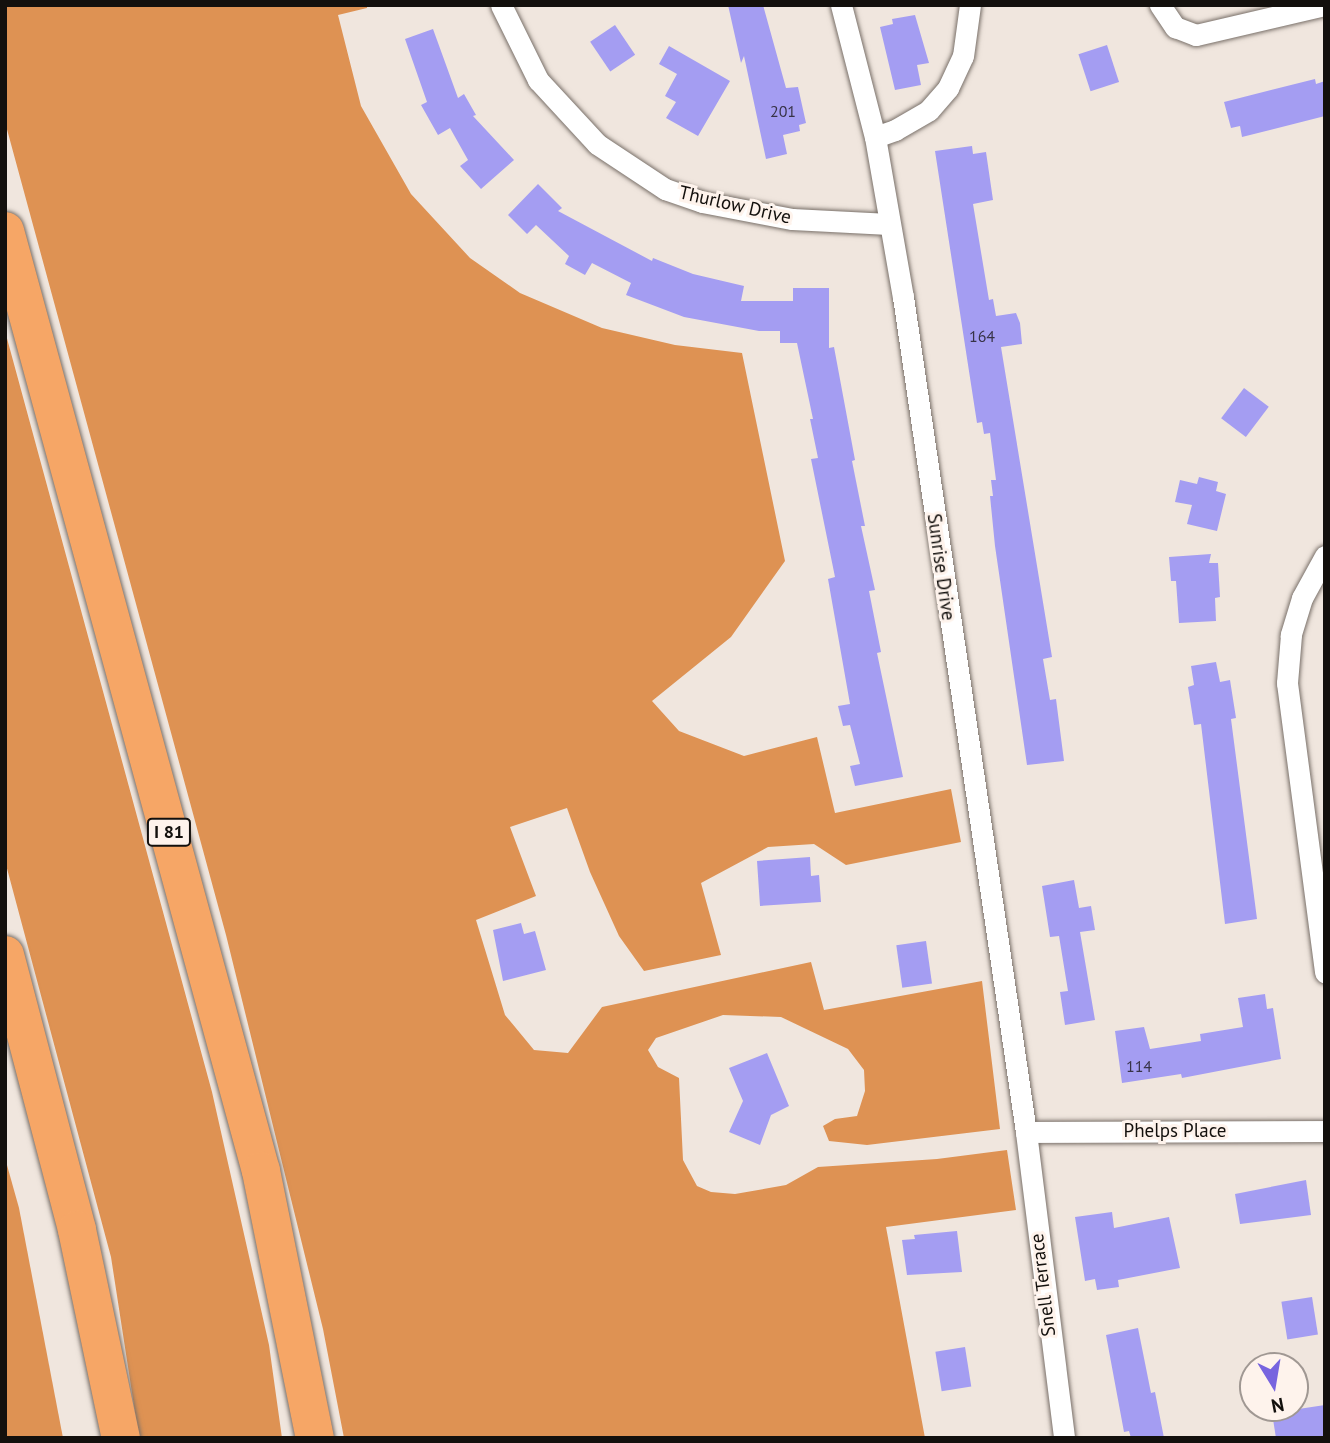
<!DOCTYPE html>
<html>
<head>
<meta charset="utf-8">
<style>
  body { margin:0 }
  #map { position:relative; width:1330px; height:1443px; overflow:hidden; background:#f0e6de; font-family:"PT Sans",sans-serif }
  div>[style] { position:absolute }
  .forest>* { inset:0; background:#de9253 }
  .building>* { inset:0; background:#a49df2; transform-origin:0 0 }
  .roads { filter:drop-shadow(0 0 2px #797069) drop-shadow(0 0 2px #797069) }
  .minor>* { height:21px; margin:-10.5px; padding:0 10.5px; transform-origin:10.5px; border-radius:10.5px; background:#fff }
  .motorway>* { height:38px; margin:-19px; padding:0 19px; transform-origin:19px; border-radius:19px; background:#f6a666 }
  span { translate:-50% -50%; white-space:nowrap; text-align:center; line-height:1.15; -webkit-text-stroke:6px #fef3ec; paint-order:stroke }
  .number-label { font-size:16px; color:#373346 }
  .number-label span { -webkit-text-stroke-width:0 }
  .shield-label span { padding:2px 5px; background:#fef3ec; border:2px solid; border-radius:5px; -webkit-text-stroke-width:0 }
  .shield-label { font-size:18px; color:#13100d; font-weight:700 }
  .street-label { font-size:19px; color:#13100d }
  .frame { position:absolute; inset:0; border:7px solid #13100d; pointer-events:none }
  .north { position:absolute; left:1239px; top:1352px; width:70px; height:70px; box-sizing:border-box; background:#fef3ec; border:2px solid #a09893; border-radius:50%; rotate:169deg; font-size:19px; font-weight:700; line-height:28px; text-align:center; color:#13100d }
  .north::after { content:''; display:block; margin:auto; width:24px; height:32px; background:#7764df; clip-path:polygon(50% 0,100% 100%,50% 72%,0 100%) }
</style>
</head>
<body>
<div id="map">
  <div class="forest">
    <div style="clip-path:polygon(5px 5px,367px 5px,367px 8px,338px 15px,361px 106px,411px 194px,470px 258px,520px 293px,602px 328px,675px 345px,742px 353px,785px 561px,731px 637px,652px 701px,679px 731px,744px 756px,817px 737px,835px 813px,951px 789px,961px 842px,846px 865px,814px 844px,768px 847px,701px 883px,721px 955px,644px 971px,619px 936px,590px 872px,567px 808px,510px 827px,536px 896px,476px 920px,505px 1015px,534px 1050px,568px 1053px,602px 1007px,811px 962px,824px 1010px,982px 981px,1000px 1129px,867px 1145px,829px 1141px,823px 1126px,835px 1119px,857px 1116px,865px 1091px,864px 1070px,848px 1049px,781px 1017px,723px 1015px,656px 1038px,648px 1050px,658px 1067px,679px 1078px,683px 1160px,697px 1186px,711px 1192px,735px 1194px,786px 1185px,818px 1167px,937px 1159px,1007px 1150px,1016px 1210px,886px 1227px,925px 1438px,344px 1438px,323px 1329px,226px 935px,5px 122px)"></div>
    <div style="clip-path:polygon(5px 331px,212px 1092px,269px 1345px,282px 1438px,139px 1438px,111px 1257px,5px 861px)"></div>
    <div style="clip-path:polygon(5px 1158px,19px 1208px,63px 1438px,5px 1438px)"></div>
  </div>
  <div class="building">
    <div style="clip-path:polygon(728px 5px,763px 5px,786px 88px,798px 87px,806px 123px,799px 125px,800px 131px,783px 135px,787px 154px,766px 159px,744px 56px,741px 63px)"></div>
    <div style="clip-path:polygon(915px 15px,929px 63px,917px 65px,921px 85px,895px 90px,880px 27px,893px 24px,892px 19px)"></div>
    <div style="left:615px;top:25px;width:36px;height:30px;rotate:56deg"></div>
    <div style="clip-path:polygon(433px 29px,458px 98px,464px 94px,476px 115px,473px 116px,514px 160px,481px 189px,460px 166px,468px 160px,450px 128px,438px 135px,421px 105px,427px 102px,405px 39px)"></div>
    <div style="left:1107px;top:45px;width:39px;height:30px;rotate:72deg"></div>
    <div style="clip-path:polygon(669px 46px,730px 81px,698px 136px,666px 118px,676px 102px,665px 96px,677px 74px,659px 64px)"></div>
    <div style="clip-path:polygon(1315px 79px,1316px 84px,1325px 81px,1325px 116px,1242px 137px,1240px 126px,1231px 128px,1224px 102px)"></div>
    <div style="clip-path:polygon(972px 146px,973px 154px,986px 152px,993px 200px,973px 204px,989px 300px,993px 299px,996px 316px,1016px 313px,1020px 323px,1022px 344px,1001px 347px,1052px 657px,1043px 659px,1050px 700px,1056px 699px,1064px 761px,1027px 765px,995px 546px,990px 496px,993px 496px,991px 480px,996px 480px,990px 433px,984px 434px,982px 422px,977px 423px,935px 151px)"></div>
    <div style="clip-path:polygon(538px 184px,562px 208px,558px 211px,652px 261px,653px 258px,693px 274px,744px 286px,741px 301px,793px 301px,793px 288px,829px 288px,829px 348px,834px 347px,855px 460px,852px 461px,865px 526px,861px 526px,875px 590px,869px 591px,881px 652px,877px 653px,903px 777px,855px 786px,850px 766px,860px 764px,850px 725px,843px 726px,838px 706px,850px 704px,828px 579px,835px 577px,811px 459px,818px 458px,810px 419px,813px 419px,797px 343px,780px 343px,780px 331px,759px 331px,684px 317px,626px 295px,631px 283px,592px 263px,585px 275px,565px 264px,569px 256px,536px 225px,527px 234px,508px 215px)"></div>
    <div style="left:1244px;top:388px;width:31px;height:38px;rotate:37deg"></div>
    <div style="clip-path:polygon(1199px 477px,1218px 482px,1216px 491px,1226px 494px,1217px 531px,1187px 524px,1192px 505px,1175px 502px,1180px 480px,1197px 484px)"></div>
    <div style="clip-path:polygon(1211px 554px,1209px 563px,1218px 563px,1220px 597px,1215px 598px,1216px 621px,1179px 623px,1176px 581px,1171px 581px,1169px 557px)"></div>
    <div style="clip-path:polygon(1216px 662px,1220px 682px,1230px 680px,1236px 718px,1231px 719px,1257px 919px,1225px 924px,1201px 724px,1194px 725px,1188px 687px,1194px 685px,1191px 666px)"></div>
    <div style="clip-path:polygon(810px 857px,811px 876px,819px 875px,821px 902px,760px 906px,757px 861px)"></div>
    <div style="clip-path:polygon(1074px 880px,1079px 908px,1091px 906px,1095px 930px,1080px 932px,1095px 1020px,1065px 1025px,1060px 992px,1068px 991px,1059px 936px,1050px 937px,1042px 886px)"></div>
    <div style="clip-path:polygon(521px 923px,524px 934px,535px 931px,546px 970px,503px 981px,493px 930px)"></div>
    <div style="left:926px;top:941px;width:43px;height:30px;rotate:82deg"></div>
    <div style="clip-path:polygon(1265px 994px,1267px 1009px,1273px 1008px,1281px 1059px,1182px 1078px,1181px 1074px,1122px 1083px,1115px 1031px,1144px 1027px,1150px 1049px,1201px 1041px,1200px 1034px,1243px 1027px,1238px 998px)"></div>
    <div style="clip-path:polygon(767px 1053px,789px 1106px,771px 1115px,760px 1145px,729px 1132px,743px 1101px,729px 1068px)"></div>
    <div style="clip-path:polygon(1306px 1180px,1311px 1215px,1240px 1224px,1235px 1194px)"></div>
    <div style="clip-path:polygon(1112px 1212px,1114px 1228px,1169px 1217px,1180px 1268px,1118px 1280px,1119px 1287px,1097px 1290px,1095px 1279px,1085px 1281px,1075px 1217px)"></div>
    <div style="clip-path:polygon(957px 1231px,962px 1272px,907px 1275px,902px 1240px,915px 1239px,914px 1235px)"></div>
    <div style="left:1312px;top:1297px;width:38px;height:31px;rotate:81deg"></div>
    <div style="clip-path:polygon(1138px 1328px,1151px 1393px,1155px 1392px,1164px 1438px,1131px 1438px,1129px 1431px,1124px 1432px,1106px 1335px)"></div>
    <div style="left:965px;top:1347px;width:40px;height:30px;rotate:81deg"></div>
    <div style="clip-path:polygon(1325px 1405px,1325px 1438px,1276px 1438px,1272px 1413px)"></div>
  </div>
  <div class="roads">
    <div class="minor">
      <div style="left:501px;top:5px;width:84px;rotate:63.7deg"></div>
      <div style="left:538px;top:80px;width:87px;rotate:47.3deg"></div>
      <div style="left:597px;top:144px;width:82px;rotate:33.5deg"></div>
      <div style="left:665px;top:189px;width:39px;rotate:19deg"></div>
      <div style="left:702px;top:202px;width:92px;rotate:10.7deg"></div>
      <div style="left:792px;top:219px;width:97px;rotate:3deg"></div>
      <div style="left:841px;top:5px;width:136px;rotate:75.6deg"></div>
      <div style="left:875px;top:137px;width:162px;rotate:80.1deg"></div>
      <div style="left:903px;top:297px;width:844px;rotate:81.62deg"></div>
      <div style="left:1026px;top:1132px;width:308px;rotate:82.9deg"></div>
      <div style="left:1160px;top:5px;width:27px;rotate:56deg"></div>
      <div style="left:1175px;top:27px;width:22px;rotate:21deg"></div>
      <div style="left:1196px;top:35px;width:132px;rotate:-13.1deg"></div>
      <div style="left:875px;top:137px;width:21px;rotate:-19deg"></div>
      <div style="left:895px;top:130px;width:39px;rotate:-30deg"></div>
      <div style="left:929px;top:110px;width:29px;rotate:-49deg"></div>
      <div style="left:948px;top:88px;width:35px;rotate:-65deg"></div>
      <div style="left:963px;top:56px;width:51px;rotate:-82.2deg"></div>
      <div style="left:1325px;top:556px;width:48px;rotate:118.7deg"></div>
      <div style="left:1302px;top:598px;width:39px;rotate:107deg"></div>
      <div style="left:1291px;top:635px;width:48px;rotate:94.8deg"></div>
      <div style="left:1287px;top:683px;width:292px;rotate:82.5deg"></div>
      <div style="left:1026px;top:1132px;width:299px;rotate:-0.2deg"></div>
    </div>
    <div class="motorway">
      <div style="left:5px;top:231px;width:974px;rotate:74.77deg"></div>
      <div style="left:261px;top:1171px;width:272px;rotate:78.6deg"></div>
      <div style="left:5px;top:955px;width:284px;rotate:75.3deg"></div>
      <div style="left:77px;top:1230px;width:213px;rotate:78.1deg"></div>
    </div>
  </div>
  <div class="number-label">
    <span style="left:783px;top:111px">201</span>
    <span style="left:982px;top:336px">164</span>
    <span style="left:1139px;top:1066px">114</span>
  </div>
  <div class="shield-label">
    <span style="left:169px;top:832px">I 81</span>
  </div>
  <div class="street-label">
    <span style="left:735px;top:205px;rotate:13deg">Thurlow Drive</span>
    <span style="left:941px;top:567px;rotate:82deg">Sunrise Drive</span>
    <span style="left:1175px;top:1131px">Phelps Place</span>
    <span style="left:1043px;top:1285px;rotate:-97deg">Snell Terrace</span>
  </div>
  <div class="frame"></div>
  <div class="north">N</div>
</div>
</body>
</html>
